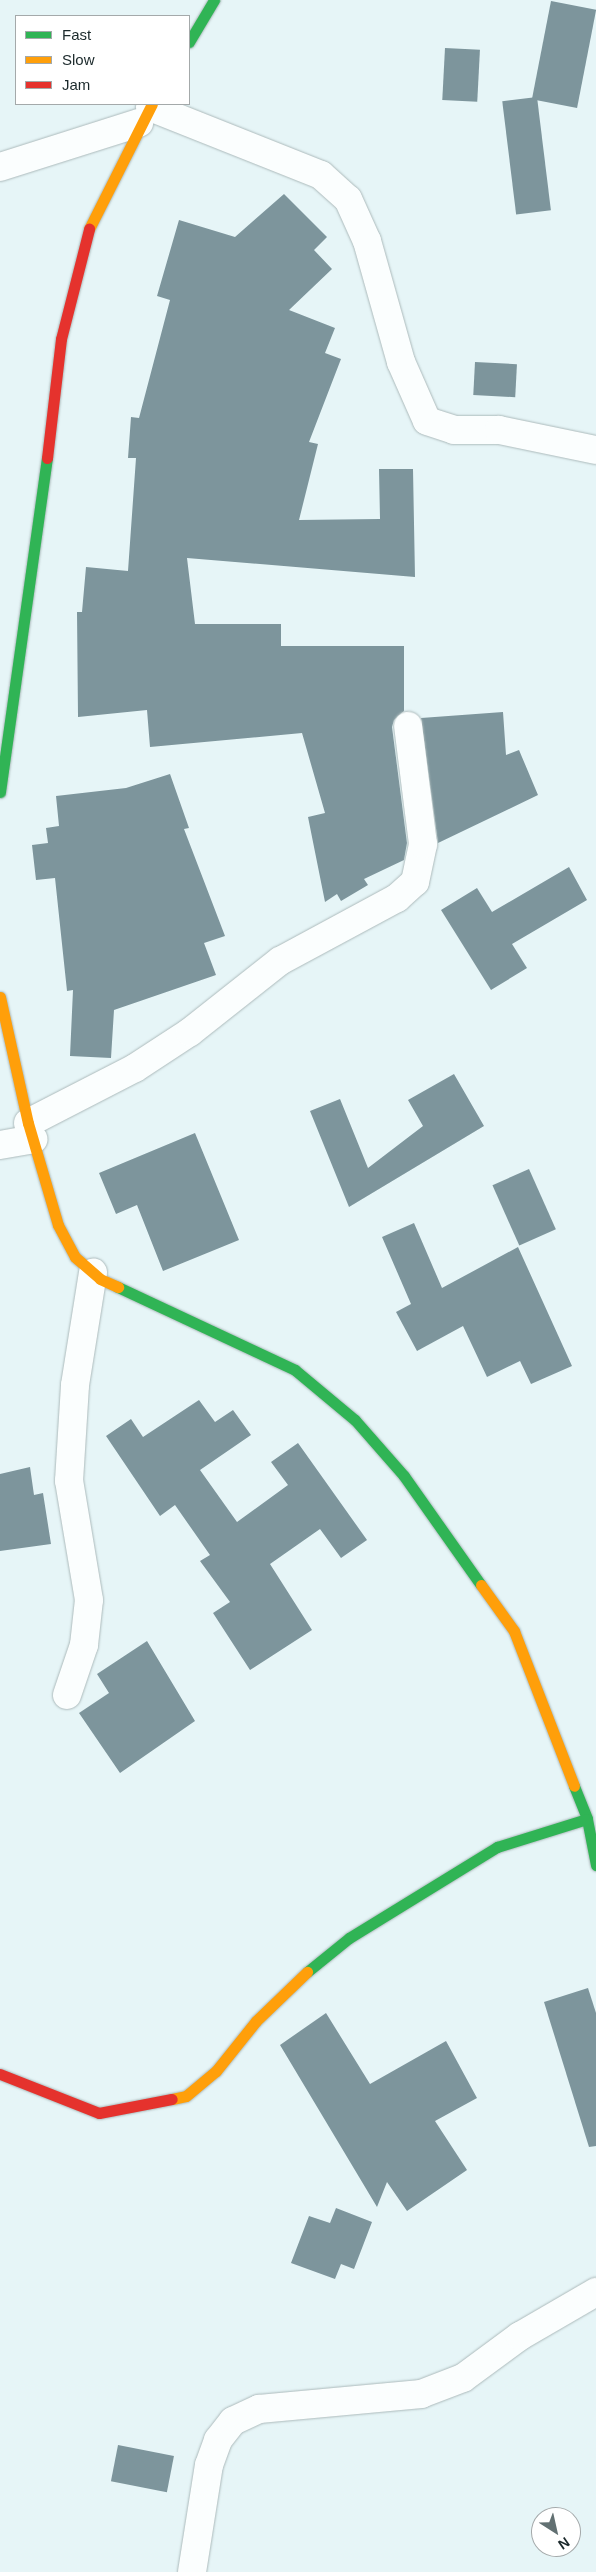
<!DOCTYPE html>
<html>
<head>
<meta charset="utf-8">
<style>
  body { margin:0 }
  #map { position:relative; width:596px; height:2572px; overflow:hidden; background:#e6f5f7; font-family:Arial,sans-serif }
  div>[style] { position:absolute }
  .building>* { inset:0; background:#7d959c; transform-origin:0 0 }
  .roads { filter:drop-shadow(0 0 1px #acbabb) drop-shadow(0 0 1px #acbabb) }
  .street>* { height:28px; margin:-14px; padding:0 14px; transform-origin:14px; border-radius:14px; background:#fbfefe }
  .fast>* { height:11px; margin:-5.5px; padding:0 5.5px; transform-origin:5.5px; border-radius:5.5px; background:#30b455 }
  .slow>* { height:11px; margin:-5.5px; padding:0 5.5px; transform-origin:5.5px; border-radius:5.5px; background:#ff9f0a }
  .jam>* { height:11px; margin:-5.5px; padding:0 5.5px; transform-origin:5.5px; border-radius:5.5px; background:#e5322d }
  span { translate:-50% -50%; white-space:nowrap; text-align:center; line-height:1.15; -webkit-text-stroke:5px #fff; paint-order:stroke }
  .legend { position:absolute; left:15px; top:15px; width:175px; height:90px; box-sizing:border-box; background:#fff; border:1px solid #a4a9aa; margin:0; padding:6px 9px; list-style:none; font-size:15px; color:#1b292b }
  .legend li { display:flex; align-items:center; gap:10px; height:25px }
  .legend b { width:25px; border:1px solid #a4a9aa }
  .north { position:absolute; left:531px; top:2507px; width:50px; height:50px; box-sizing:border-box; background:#fff; border:1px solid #a4a9aa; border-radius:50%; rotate:145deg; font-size:14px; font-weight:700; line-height:20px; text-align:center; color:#1b292b }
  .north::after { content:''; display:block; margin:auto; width:18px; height:22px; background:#627072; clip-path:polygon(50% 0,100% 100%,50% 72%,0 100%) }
</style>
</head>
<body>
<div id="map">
  <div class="building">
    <div style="left:551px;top:1px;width:46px;height:100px;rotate:11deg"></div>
    <div style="left:445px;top:48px;width:35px;height:52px;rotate:3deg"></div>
    <div style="left:537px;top:97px;width:114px;height:35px;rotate:83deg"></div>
    <div style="clip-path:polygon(284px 194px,327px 237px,314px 250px,332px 269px,289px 310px,335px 328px,325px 353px,341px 359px,309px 442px,318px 444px,299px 520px,380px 519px,379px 469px,413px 469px,415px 577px,187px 558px,195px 624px,281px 624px,281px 646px,404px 646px,404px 711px,394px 720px,392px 727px,407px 843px,404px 860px,364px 879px,368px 885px,341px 901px,337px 894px,325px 902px,308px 817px,325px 813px,302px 733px,150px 747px,147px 710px,78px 717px,77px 612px,82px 612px,86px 567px,128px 571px,136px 458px,128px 458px,131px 417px,139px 418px,170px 300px,157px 296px,179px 220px,235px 237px)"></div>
    <div style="left:475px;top:362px;width:42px;height:33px;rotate:3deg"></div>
    <div style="clip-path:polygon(503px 712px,506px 755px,519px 750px,538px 795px,438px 843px,421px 718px)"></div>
    <div style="clip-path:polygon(170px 774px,189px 828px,184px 829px,225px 936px,204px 943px,216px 975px,114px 1010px,111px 1058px,70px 1056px,73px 990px,67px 991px,55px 878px,36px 880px,32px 845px,48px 843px,46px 828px,59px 826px,56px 796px,126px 788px)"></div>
    <div style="clip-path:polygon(569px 867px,587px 900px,512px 944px,527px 968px,491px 990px,441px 910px,477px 888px,492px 912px)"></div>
    <div style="clip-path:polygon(454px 1074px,484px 1126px,349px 1207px,310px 1111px,340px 1099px,368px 1168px,423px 1126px,408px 1100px)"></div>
    <div style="clip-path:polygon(195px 1133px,239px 1240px,163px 1271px,137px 1205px,116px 1214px,99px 1173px)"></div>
    <div style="left:529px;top:1169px;width:66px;height:40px;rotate:66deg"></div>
    <div style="clip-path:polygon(414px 1223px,442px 1288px,518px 1247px,572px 1366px,531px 1384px,520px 1361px,487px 1377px,463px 1326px,417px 1351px,396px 1312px,411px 1304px,382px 1237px)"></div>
    <div style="clip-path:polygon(199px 1400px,215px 1422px,233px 1410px,251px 1435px,200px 1470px,237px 1522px,288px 1485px,271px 1462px,298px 1443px,367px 1540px,341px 1558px,320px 1529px,270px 1564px,312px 1630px,250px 1670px,213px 1613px,230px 1602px,200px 1561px,210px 1555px,175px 1505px,160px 1516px,106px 1436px,131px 1419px,143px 1437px)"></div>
    <div style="clip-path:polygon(30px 1467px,34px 1495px,43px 1493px,51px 1544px,0 1551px,0 1474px)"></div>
    <div style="clip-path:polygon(147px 1641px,195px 1721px,120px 1773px,79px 1713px,109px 1693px,97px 1674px)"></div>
    <div style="clip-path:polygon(588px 1988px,596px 2013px,596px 2146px,589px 2147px,544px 2002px)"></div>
    <div style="clip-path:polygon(326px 2013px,370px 2084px,446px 2041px,477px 2098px,435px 2121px,467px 2170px,407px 2211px,387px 2182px,377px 2207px,280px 2045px)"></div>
    <div style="clip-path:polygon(336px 2208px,372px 2222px,354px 2269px,341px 2264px,335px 2279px,291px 2263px,309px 2216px,330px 2223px)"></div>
    <div style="left:118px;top:2445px;width:57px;height:37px;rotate:11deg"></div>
  </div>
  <div class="roads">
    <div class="street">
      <div style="left:150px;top:107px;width:184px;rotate:21.7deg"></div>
      <div style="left:321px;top:175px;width:36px;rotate:42deg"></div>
      <div style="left:348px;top:199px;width:46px;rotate:65.7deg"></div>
      <div style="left:367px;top:241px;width:126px;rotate:74.3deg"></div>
      <div style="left:401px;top:362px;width:64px;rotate:66.2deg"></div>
      <div style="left:427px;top:421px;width:28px;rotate:18deg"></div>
      <div style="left:454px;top:430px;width:45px"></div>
      <div style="left:499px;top:430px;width:99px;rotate:11.7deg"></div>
      <div style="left:0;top:167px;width:146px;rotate:-17.6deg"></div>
      <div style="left:28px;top:1123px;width:120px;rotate:-27.2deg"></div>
      <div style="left:135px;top:1068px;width:66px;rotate:-33.2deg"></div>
      <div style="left:190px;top:1032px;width:115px;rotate:-38.3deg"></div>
      <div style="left:280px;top:961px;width:133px;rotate:-28.3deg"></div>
      <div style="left:397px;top:898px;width:24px;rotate:-42deg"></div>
      <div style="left:415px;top:882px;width:39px;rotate:-78deg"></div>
      <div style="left:423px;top:844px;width:119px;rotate:-97.2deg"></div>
      <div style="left:0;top:1145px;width:34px;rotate:-10deg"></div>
      <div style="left:67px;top:1695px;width:53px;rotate:-71.2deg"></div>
      <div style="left:84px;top:1645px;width:45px;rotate:-83.7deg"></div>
      <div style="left:89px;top:1600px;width:121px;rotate:-99.5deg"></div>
      <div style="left:69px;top:1481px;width:96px;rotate:-86.4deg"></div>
      <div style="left:75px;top:1385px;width:114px;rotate:-80.9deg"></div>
      <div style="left:192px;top:2572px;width:108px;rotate:-81deg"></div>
      <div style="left:209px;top:2465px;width:27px;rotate:-70deg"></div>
      <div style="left:218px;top:2440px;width:24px;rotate:-52deg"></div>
      <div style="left:233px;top:2421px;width:29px;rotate:-25deg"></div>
      <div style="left:259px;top:2409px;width:163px;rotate:-5.3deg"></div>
      <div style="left:421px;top:2394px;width:45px;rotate:-20.9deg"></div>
      <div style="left:463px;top:2378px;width:71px;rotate:-36.4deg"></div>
      <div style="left:520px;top:2336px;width:88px;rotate:-30.1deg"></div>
    </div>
    <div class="fast">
      <div style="left:189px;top:42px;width:49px;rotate:-59.2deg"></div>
      <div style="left:0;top:792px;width:337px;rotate:-82deg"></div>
      <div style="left:118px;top:1287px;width:195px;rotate:25.1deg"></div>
      <div style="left:295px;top:1370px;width:78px;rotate:39.8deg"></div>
      <div style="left:355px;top:1420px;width:74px;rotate:48.8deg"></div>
      <div style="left:404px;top:1476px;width:133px;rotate:54.8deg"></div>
      <div style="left:574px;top:1786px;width:35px;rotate:68deg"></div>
      <div style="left:587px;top:1819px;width:47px;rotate:78.9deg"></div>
      <div style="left:307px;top:1972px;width:54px;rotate:-39deg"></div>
      <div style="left:349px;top:1938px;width:174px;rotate:-31.6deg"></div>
      <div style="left:497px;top:1847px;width:94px;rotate:-17.3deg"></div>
    </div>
    <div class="slow">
      <div style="left:89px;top:229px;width:140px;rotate:-63.3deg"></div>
      <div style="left:0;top:997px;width:129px;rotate:77.5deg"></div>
      <div style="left:28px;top:1123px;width:106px;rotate:73.6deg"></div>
      <div style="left:58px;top:1225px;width:36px;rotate:62deg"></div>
      <div style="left:75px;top:1257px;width:33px;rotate:41deg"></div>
      <div style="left:100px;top:1279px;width:20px;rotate:24deg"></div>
      <div style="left:481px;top:1585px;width:57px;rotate:54.3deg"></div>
      <div style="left:514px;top:1631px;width:166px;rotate:68.8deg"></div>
      <div style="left:172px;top:2099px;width:14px;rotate:-12deg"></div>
      <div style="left:186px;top:2096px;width:39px;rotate:-40deg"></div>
      <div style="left:216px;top:2071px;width:64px;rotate:-51.3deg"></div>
      <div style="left:256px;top:2021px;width:71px;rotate:-43.9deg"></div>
    </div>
    <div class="jam">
      <div style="left:47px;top:458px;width:120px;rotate:-83.3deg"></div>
      <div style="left:61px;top:339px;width:114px;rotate:-75.7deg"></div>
      <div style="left:0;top:2074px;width:106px;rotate:21.5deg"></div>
      <div style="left:99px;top:2113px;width:74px;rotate:-10.9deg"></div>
    </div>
  </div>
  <ul class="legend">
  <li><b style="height:6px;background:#30b455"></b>Fast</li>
  <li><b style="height:6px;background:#ff9f0a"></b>Slow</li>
  <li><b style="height:6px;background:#e5322d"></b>Jam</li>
  </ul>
  <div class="north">N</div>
</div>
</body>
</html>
